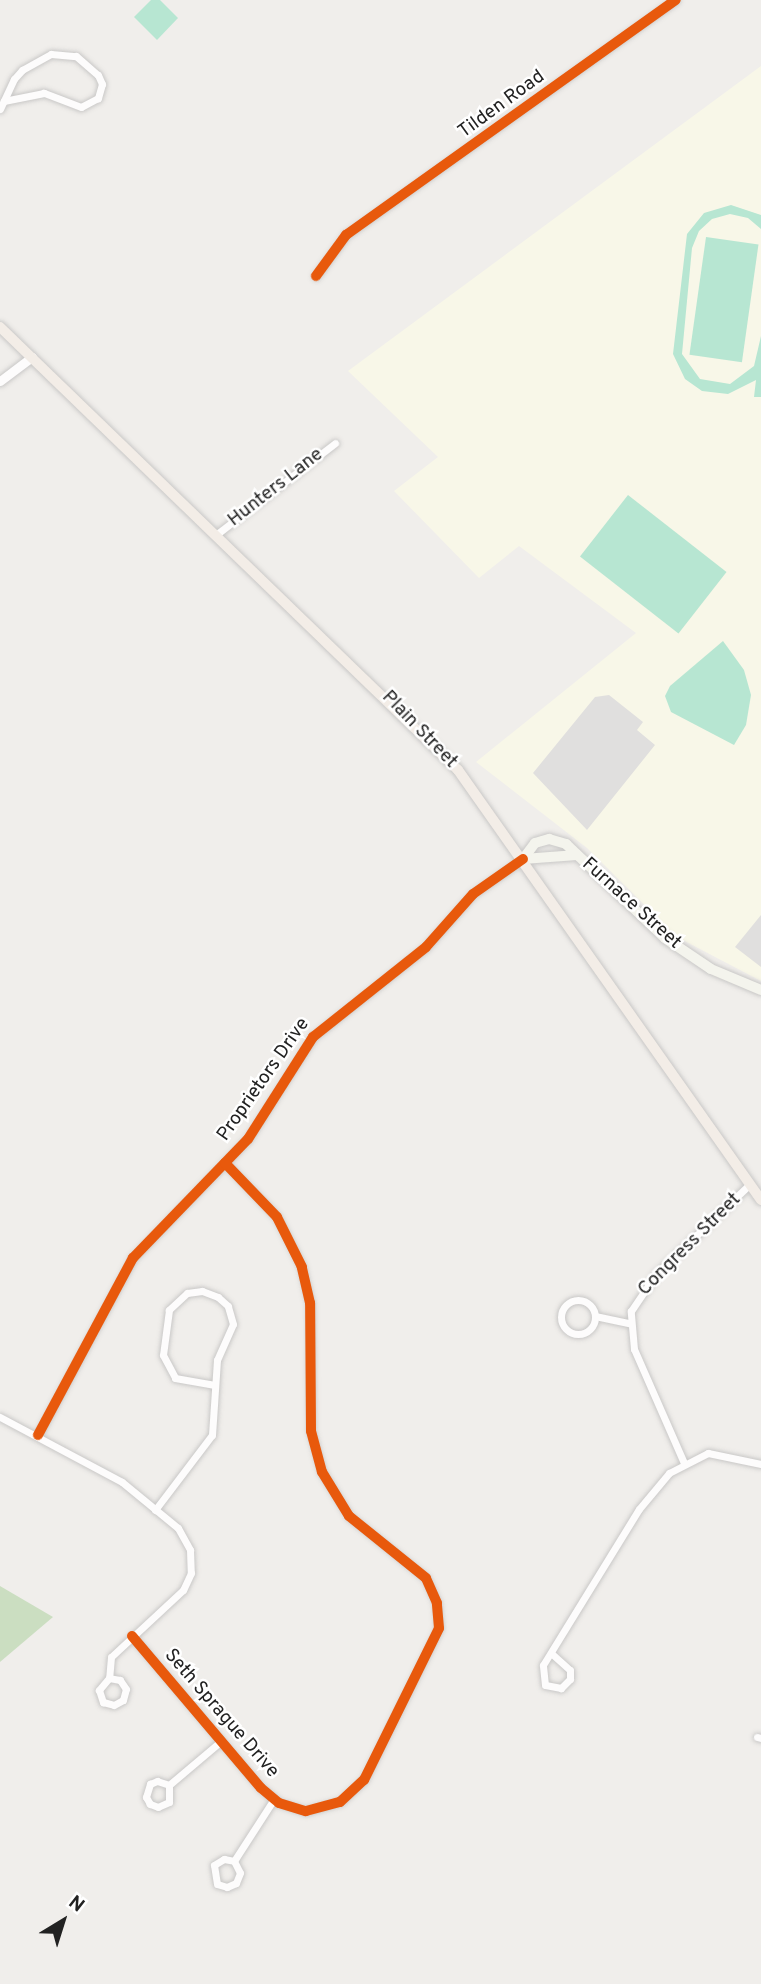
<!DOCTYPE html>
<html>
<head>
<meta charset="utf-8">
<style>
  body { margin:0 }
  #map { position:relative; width:761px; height:1984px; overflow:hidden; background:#f0eeeb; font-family:Overpass,sans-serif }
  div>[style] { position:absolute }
  .education>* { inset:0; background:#f8f7e8 }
  .forest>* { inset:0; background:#cbdec1 }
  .pitch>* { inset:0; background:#b7e6d2; transform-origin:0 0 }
  .parking>* { inset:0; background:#e0dfde }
  .roads { filter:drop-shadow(0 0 2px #c9c8c7) drop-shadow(0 0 2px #c9c8c7) }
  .minor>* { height:7px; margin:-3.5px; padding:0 3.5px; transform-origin:3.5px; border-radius:3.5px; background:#fdfcfc }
  .minor>.ring { margin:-3.5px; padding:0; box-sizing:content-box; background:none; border:7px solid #fdfcfc; border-radius:50% }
  .tertiary>* { height:9px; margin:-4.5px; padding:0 4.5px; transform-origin:4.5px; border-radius:4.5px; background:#fdfcfc }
  .secondary>* { height:10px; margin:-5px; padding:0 5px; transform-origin:5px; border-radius:5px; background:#f4f4ed }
  .primary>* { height:10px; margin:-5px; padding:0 5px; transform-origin:5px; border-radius:5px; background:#f3ede7 }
  .cycleway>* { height:10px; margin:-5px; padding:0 5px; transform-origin:5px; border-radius:5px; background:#e8590c }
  span { translate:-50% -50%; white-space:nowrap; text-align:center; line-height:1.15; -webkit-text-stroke:5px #fff; paint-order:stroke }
  .street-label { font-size:19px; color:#222 }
  .north { position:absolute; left:28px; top:1886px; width:70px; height:70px; -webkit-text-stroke:5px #fff; paint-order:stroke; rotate:38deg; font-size:19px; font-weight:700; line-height:28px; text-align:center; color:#222 }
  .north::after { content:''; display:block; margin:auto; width:24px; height:32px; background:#222; clip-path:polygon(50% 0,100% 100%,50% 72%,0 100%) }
</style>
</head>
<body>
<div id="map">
  <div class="education">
    <div style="clip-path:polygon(761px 66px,761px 981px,677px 937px,587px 848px,476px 762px,636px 633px,519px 546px,479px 578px,394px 491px,438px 457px,348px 371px)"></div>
  </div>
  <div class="forest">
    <div style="clip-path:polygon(0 1586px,53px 1617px,0 1662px)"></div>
  </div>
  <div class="pitch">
    <div style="clip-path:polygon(151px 0,160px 0,178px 18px,157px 40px,134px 17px)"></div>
    <div style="clip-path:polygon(731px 205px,761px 215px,761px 229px,748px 218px,730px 214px,712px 219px,699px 231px,692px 248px,682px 354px,700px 379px,730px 384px,754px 366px,761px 336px,761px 397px,754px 397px,756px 380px,728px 394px,702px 391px,685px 379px,673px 354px,687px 234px,704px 213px)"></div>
    <div style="left:706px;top:237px;width:53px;height:119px;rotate:8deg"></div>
    <div style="left:628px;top:495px;width:125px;height:78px;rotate:38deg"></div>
    <div style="clip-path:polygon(723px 641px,744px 670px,751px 695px,746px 725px,734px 745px,671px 712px,665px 696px,670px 686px)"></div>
  </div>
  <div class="parking">
    <div style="clip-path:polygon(609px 695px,643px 722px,637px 730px,655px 745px,587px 830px,533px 773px,595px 697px)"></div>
    <div style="clip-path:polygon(761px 915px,761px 967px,735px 947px)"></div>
  </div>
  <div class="roads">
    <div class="minor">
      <div style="left:0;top:109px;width:33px;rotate:-65deg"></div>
      <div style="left:14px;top:79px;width:12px;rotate:-48deg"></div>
      <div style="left:22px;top:70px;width:33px;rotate:-29deg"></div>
      <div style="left:51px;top:54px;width:25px;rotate:5deg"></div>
      <div style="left:76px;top:56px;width:29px;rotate:41deg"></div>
      <div style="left:98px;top:75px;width:10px;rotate:66deg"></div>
      <div style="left:102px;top:84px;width:15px;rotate:106deg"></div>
      <div style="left:98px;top:98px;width:19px;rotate:152deg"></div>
      <div style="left:81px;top:107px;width:40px;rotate:-159deg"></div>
      <div style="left:44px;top:93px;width:41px;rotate:168.7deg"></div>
      <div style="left:316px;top:276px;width:51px;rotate:-53.8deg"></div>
      <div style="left:346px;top:235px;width:405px;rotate:-35.5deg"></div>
      <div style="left:217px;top:534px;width:149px;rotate:-37.6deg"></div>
      <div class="ring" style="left:561px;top:1300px;width:27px;height:27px"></div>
      <div style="left:595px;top:1316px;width:35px;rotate:12deg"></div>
      <div style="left:0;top:1417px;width:138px;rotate:28deg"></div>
      <div style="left:122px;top:1482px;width:72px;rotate:39.4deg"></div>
      <div style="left:178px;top:1528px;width:25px;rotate:61deg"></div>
      <div style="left:190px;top:1550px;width:23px;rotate:88deg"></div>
      <div style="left:191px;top:1573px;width:19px;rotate:115deg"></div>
      <div style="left:183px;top:1590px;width:98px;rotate:137.1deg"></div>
      <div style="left:111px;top:1657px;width:21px;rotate:95deg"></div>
      <div style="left:109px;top:1678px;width:16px;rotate:130deg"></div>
      <div style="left:99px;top:1690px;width:13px;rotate:72deg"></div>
      <div style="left:103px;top:1702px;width:11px;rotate:15deg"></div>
      <div style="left:114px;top:1705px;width:10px;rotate:-29deg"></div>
      <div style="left:123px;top:1700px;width:11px;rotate:-75deg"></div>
      <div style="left:126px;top:1689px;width:11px;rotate:-124deg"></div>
      <div style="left:120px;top:1680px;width:11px;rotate:-170deg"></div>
      <div style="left:38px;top:1435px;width:201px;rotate:-61.8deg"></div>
      <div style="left:133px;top:1258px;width:165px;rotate:-46deg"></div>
      <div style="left:248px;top:1139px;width:121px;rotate:-57.5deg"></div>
      <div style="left:313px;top:1037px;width:144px;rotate:-38.5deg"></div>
      <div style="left:426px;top:947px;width:71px;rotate:-48.4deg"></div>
      <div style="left:473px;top:894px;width:61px;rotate:-35deg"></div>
      <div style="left:684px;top:1463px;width:124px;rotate:-113.7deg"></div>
      <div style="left:634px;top:1349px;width:38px;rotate:-95deg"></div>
      <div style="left:631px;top:1311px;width:45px;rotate:-56deg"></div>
      <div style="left:656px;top:1274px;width:130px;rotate:-43.8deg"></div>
      <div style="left:155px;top:1510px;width:94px;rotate:-52.8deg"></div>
      <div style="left:212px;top:1435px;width:75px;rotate:-86.2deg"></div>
      <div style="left:217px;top:1360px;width:39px;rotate:-66deg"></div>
      <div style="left:233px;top:1324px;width:19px;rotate:-106deg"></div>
      <div style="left:228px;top:1306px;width:13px;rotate:-138deg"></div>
      <div style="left:218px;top:1297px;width:17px;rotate:-159deg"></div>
      <div style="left:202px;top:1291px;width:15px;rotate:172deg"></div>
      <div style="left:187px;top:1293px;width:25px;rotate:137deg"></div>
      <div style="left:169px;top:1310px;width:45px;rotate:97.6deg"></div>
      <div style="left:163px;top:1355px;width:26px;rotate:62deg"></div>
      <div style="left:175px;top:1378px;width:39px;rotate:10deg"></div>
      <div style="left:132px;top:1636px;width:199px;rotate:49.7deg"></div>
      <div style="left:261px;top:1788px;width:23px;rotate:40deg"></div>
      <div style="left:279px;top:1803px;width:28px;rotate:17deg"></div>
      <div style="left:306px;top:1811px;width:35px;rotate:-15deg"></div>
      <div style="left:340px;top:1802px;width:33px;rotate:-43deg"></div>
      <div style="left:364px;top:1780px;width:169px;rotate:-63.7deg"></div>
      <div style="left:439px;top:1628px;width:25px;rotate:-95deg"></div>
      <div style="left:437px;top:1603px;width:27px;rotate:-114deg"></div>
      <div style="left:426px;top:1578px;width:99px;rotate:-141.2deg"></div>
      <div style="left:349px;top:1516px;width:52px;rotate:-121.5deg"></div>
      <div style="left:322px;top:1472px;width:42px;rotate:-105deg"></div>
      <div style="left:311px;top:1431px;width:128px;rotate:-90.4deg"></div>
      <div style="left:310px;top:1303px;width:37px;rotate:-103deg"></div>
      <div style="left:302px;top:1267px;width:56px;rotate:-116.6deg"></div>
      <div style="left:277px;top:1217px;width:75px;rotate:-133.9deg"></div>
      <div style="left:551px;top:1653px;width:25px;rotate:42deg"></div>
      <div style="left:570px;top:1670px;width:9px;rotate:90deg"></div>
      <div style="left:570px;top:1679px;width:13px;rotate:135deg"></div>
      <div style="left:561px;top:1688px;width:16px;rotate:-169deg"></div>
      <div style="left:545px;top:1685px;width:20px;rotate:-96deg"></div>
      <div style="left:543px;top:1665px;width:183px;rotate:-58.4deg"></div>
      <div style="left:639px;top:1509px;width:47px;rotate:-50.2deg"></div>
      <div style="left:669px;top:1473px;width:44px;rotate:-27.1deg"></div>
      <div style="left:708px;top:1453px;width:54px;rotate:11.7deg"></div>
      <div style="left:757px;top:1737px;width:4px;rotate:14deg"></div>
      <div style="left:169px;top:1785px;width:17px;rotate:90deg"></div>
      <div style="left:169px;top:1802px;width:12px;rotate:156deg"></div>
      <div style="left:158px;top:1807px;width:9px;rotate:-159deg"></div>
      <div style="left:150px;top:1804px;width:8px;rotate:-120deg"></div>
      <div style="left:146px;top:1797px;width:14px;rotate:-73deg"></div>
      <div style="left:150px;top:1784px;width:8px;rotate:-23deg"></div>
      <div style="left:157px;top:1781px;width:13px;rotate:18deg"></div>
      <div style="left:169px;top:1785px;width:68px;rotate:-40.2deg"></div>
      <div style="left:234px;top:1861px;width:13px;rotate:63deg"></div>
      <div style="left:240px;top:1873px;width:11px;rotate:112deg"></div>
      <div style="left:236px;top:1883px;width:10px;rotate:156deg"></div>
      <div style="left:227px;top:1887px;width:10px;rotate:-163deg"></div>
      <div style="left:217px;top:1884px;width:19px;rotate:-99deg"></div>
      <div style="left:214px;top:1865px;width:12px;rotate:-31deg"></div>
      <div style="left:224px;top:1859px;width:10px;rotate:11deg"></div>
      <div style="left:234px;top:1861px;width:74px;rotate:-57.2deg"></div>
    </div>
    <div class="tertiary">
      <div style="left:0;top:381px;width:40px;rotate:-37deg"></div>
    </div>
    <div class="secondary">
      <div style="left:577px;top:855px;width:54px;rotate:175.8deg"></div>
      <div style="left:523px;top:859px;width:20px;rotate:-53deg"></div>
      <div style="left:535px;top:843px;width:15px;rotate:-16deg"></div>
      <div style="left:549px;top:839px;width:18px;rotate:16deg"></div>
      <div style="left:566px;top:844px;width:137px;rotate:43.5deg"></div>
      <div style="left:665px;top:938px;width:55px;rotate:34deg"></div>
      <div style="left:711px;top:969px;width:54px;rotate:22.8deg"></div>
    </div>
    <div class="primary">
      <div style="left:0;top:327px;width:637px;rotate:44.05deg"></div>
      <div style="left:458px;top:770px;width:526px;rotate:54.83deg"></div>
    </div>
  </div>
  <div class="cycleway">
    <div style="left:316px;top:276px;width:51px;rotate:-53.8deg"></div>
    <div style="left:346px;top:235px;width:405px;rotate:-35.5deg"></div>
    <div style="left:38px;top:1435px;width:201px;rotate:-61.8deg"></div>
    <div style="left:133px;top:1258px;width:165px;rotate:-46deg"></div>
    <div style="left:248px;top:1139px;width:121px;rotate:-57.5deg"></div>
    <div style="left:313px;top:1037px;width:144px;rotate:-38.5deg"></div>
    <div style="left:426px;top:947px;width:71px;rotate:-48.4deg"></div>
    <div style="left:473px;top:894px;width:61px;rotate:-35deg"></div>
    <div style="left:132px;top:1636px;width:199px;rotate:49.7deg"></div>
    <div style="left:261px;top:1788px;width:23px;rotate:40deg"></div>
    <div style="left:279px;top:1803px;width:28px;rotate:17deg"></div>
    <div style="left:306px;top:1811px;width:35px;rotate:-15deg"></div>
    <div style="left:340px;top:1802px;width:33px;rotate:-43deg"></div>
    <div style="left:364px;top:1780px;width:169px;rotate:-63.7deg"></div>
    <div style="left:439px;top:1628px;width:25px;rotate:-95deg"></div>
    <div style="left:437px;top:1603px;width:27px;rotate:-114deg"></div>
    <div style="left:426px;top:1578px;width:99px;rotate:-141.2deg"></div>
    <div style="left:349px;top:1516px;width:52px;rotate:-121.5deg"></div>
    <div style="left:322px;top:1472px;width:42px;rotate:-105deg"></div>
    <div style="left:311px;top:1431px;width:128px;rotate:-90.4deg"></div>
    <div style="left:310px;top:1303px;width:37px;rotate:-103deg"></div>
    <div style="left:302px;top:1267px;width:56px;rotate:-116.6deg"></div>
    <div style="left:277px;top:1217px;width:75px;rotate:-133.9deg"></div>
  </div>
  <div class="street-label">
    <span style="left:502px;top:105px;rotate:-36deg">Tilden Road</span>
    <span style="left:276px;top:488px;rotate:-38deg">Hunters Lane</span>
    <span style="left:419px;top:730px;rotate:46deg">Plain Street</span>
    <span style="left:631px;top:904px;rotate:42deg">Furnace Street</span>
    <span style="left:264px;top:1080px;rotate:-55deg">Proprietors Drive</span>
    <span style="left:690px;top:1245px;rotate:-45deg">Congress Street</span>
    <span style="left:221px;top:1714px;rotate:49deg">Seth Sprague Drive</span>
  </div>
  <div class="north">N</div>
</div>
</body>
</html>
